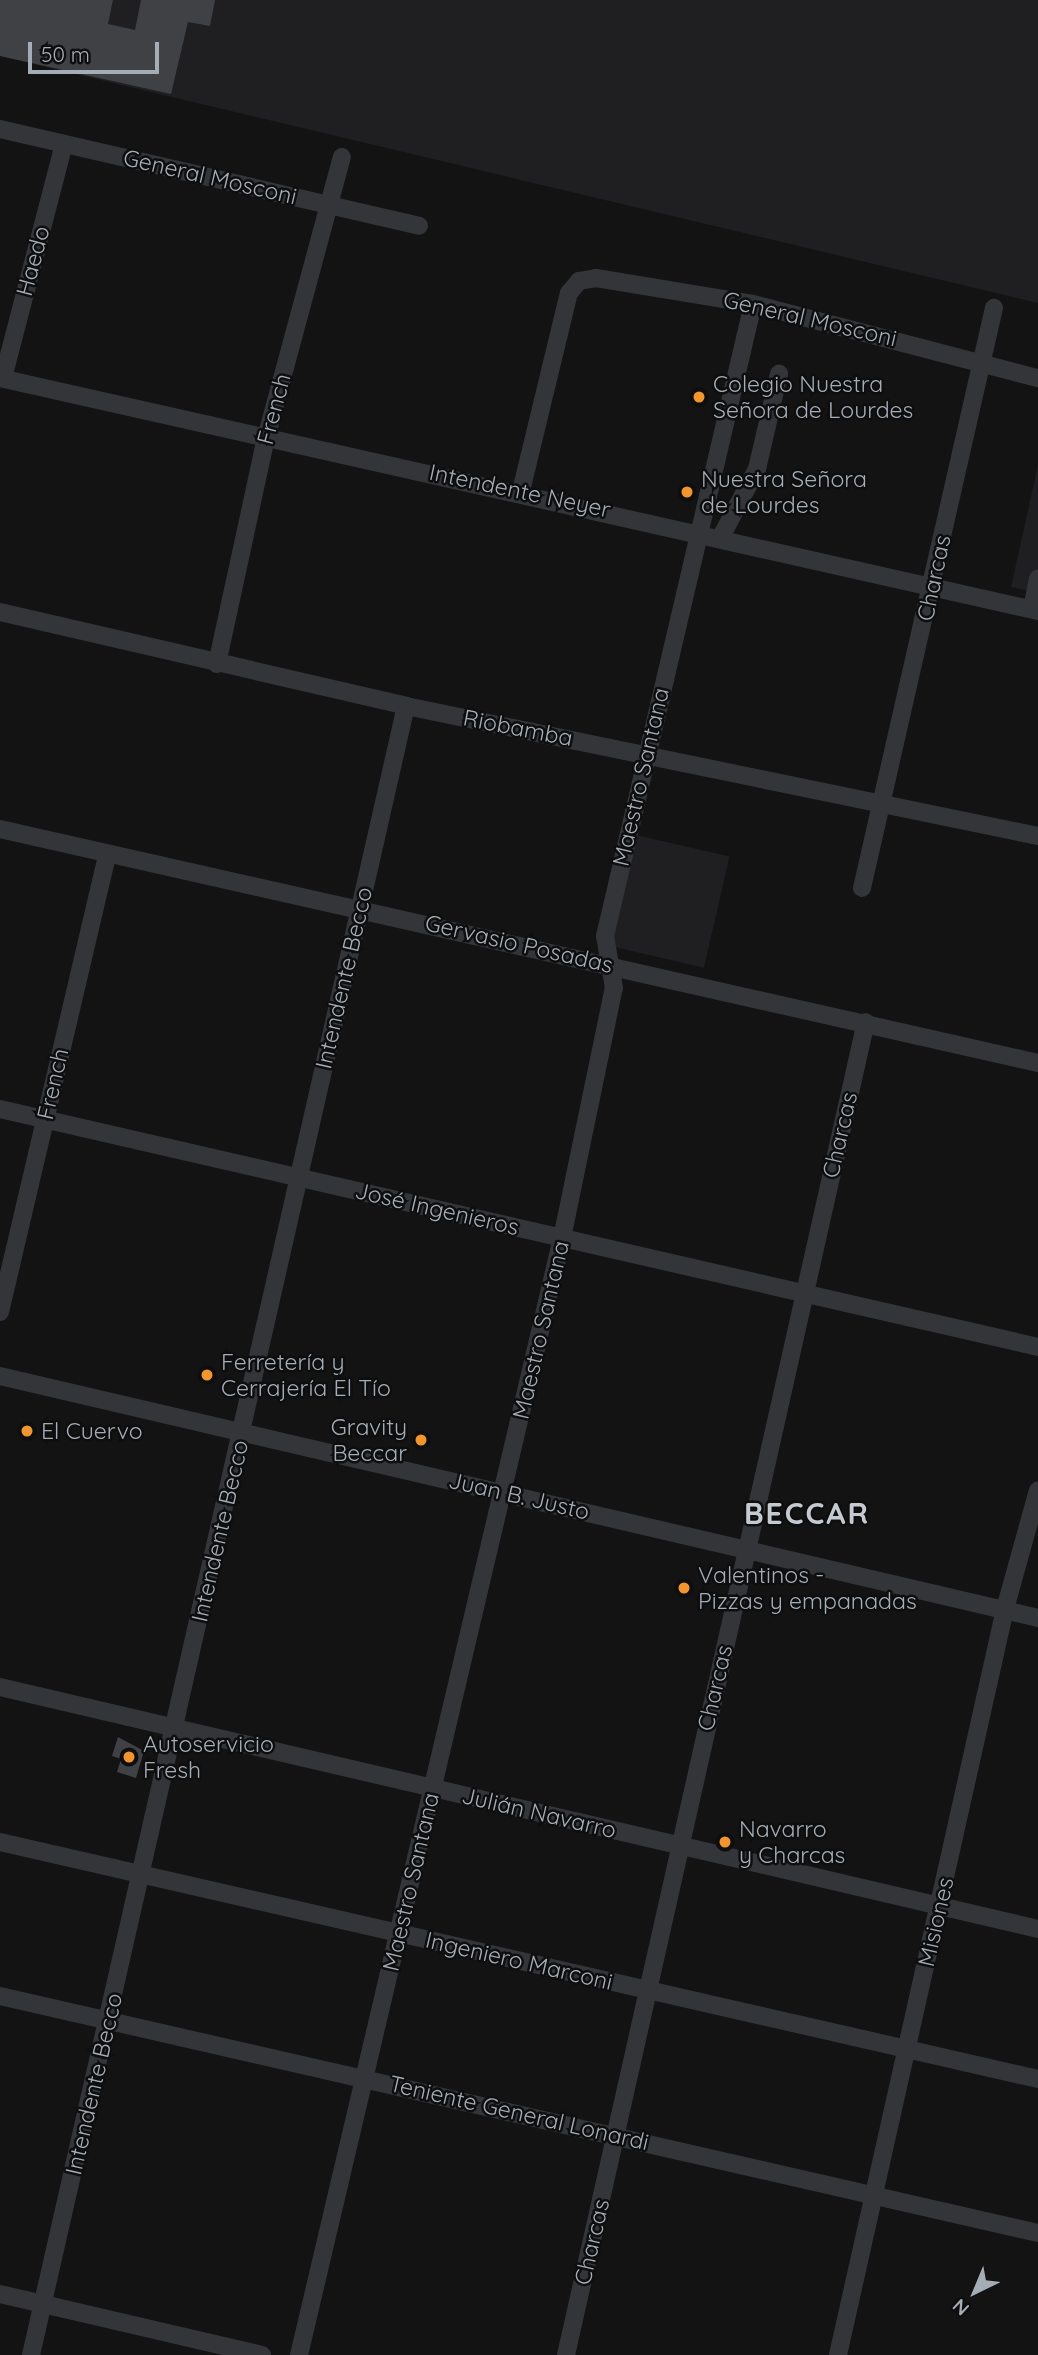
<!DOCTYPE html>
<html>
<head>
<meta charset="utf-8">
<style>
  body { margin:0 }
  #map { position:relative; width:1038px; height:2355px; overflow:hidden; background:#131314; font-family:Quicksand,sans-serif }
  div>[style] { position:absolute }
  .built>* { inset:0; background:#1f1f21; transform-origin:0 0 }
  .building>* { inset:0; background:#3f4144 }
  .minor>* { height:18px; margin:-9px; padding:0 9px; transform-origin:9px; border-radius:9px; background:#343539 }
  .dots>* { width:19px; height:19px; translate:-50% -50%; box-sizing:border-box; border:4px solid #0e0e0f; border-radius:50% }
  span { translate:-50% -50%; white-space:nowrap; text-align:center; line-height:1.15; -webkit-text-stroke:5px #0e0e0f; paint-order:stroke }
  .street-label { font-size:23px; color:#a4acb5 }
  .poi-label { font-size:23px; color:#a4acb5 }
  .left { translate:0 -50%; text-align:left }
  .right { translate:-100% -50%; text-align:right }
  .district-label { font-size:30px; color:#c5cad1; font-weight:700; letter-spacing:2px }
  .north { position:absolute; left:940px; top:2257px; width:70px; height:70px; -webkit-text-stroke:5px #0e0e0f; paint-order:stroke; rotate:223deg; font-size:19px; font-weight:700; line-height:28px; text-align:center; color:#a4acb5 }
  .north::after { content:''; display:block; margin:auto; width:24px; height:32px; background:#a4acb5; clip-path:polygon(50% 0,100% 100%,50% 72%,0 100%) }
  .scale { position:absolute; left:28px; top:42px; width:131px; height:32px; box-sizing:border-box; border:4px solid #a4acb5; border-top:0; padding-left:9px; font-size:21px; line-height:24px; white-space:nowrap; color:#a4acb5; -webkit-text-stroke:5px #0e0e0f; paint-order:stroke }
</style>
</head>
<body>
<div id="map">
  <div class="built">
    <div style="clip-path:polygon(0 0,1038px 0,1038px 303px,0 56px)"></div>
    <div style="clip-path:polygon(1038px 465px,1038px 593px,1011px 587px)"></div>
    <div style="left:636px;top:835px;width:96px;height:114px;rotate:13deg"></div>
  </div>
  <div class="building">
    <div style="clip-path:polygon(0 0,113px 0,108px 24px,135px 30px,141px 0,215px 0,210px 26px,188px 22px,171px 94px,0 56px)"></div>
    <div style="clip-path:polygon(118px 1737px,144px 1751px,136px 1778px,117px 1772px,121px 1759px,112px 1756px)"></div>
  </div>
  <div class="minor">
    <div style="left:0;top:129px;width:430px;rotate:13deg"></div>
    <div style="left:0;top:378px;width:1064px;rotate:12.65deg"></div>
    <div style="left:3px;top:378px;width:242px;rotate:-75.4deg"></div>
    <div style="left:521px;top:491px;width:204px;rotate:-76.4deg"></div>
    <div style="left:569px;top:293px;width:16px;rotate:-50deg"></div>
    <div style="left:579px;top:281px;width:17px;rotate:-10deg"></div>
    <div style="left:596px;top:278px;width:159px;rotate:9.4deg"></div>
    <div style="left:753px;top:304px;width:294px;rotate:14.6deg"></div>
    <div style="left:722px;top:535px;width:75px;rotate:-62.1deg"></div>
    <div style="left:757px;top:469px;width:98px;rotate:-77deg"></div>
    <div style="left:1032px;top:609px;width:31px;rotate:-79deg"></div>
    <div style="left:0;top:612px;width:417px;rotate:13deg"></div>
    <div style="left:406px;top:706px;width:645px;rotate:11.62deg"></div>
    <div style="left:217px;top:664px;width:231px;rotate:-77.8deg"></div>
    <div style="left:266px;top:438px;width:291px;rotate:-74.9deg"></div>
    <div style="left:0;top:829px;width:1064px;rotate:12.7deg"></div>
    <div style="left:862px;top:888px;width:595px;rotate:-77.18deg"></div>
    <div style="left:0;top:1109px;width:1065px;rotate:12.91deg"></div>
    <div style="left:0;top:1312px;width:468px;rotate:-76.8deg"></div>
    <div style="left:0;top:1376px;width:1066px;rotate:13.12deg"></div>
    <div style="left:0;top:1687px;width:1066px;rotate:13.12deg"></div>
    <div style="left:0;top:1842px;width:1065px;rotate:12.86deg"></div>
    <div style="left:0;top:1996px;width:1065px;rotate:12.86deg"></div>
    <div style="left:0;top:2294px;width:269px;rotate:13.1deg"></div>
    <div style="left:31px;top:2355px;width:1691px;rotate:-77.19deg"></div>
    <div style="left:299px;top:2355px;width:1148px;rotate:-76.75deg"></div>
    <div style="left:562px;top:1238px;width:255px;rotate:-78.3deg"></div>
    <div style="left:614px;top:988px;width:53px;rotate:-99.8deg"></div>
    <div style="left:605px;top:936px;width:649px;rotate:-76.82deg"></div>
    <div style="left:566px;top:2355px;width:1366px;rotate:-77.32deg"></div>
    <div style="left:838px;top:2355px;width:764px;rotate:-77.38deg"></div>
    <div style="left:1005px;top:1609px;width:123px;rotate:-74.5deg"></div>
  </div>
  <div class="dots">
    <div style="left:699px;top:397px;background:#f1952e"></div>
    <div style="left:687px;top:492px;background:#f1952e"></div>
    <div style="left:207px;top:1375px;background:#f1952e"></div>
    <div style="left:27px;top:1431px;background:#f1952e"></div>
    <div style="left:421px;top:1440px;background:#f1952e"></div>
    <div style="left:684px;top:1588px;background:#f1952e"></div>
    <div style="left:129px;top:1757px;background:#f1952e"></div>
    <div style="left:725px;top:1842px;background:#f1952e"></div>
  </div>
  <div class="street-label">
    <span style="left:210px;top:177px;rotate:13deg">General Mosconi</span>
    <span style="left:33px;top:261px;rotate:-75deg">Haedo</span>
    <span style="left:810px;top:319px;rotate:13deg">General Mosconi</span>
    <span style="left:274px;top:409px;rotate:-75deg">French</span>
    <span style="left:520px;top:491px;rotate:12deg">Intendente Neyer</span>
    <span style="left:934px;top:578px;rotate:-78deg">Charcas</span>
    <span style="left:518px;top:728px;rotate:11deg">Riobamba</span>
    <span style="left:641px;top:777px;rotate:-77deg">Maestro Santana</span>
    <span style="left:519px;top:944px;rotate:13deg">Gervasio Posadas</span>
    <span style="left:344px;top:978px;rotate:-77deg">Intendente Becco</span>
    <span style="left:53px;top:1084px;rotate:-77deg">French</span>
    <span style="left:840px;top:1135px;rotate:-77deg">Charcas</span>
    <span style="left:437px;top:1209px;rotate:13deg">José Ingenieros</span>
    <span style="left:541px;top:1330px;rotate:-77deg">Maestro Santana</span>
    <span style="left:519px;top:1496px;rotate:13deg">Juan B. Justo</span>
    <span style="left:220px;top:1531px;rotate:-77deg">Intendente Becco</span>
    <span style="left:715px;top:1688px;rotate:-77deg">Charcas</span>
    <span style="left:539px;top:1813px;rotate:13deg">Julián Navarro</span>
    <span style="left:411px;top:1882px;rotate:-77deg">Maestro Santana</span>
    <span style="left:936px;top:1922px;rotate:-77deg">Misiones</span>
    <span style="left:519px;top:1961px;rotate:13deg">Ingeniero Marconi</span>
    <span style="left:94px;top:2084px;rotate:-77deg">Intendente Becco</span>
    <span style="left:519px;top:2113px;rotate:13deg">Teniente General Lonardi</span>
    <span style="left:592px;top:2242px;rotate:-77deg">Charcas</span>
  </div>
  <div class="poi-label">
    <span class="left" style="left:713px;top:397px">Colegio Nuestra<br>Señora de Lourdes</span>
    <span class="left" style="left:701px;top:492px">Nuestra Señora<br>de Lourdes</span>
    <span class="left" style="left:221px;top:1375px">Ferretería y<br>Cerrajería El Tío</span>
    <span class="right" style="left:407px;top:1440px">Gravity<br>Beccar</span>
    <span class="left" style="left:41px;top:1431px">El Cuervo</span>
    <span class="left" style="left:698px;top:1588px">Valentinos -<br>Pizzas y empanadas</span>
    <span class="left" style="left:143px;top:1757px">Autoservicio<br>Fresh</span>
    <span class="left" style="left:739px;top:1842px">Navarro<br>y Charcas</span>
  </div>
  <div class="district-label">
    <span style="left:807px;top:1513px">BECCAR</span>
  </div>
  <div class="north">N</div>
  <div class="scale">50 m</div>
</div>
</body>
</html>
